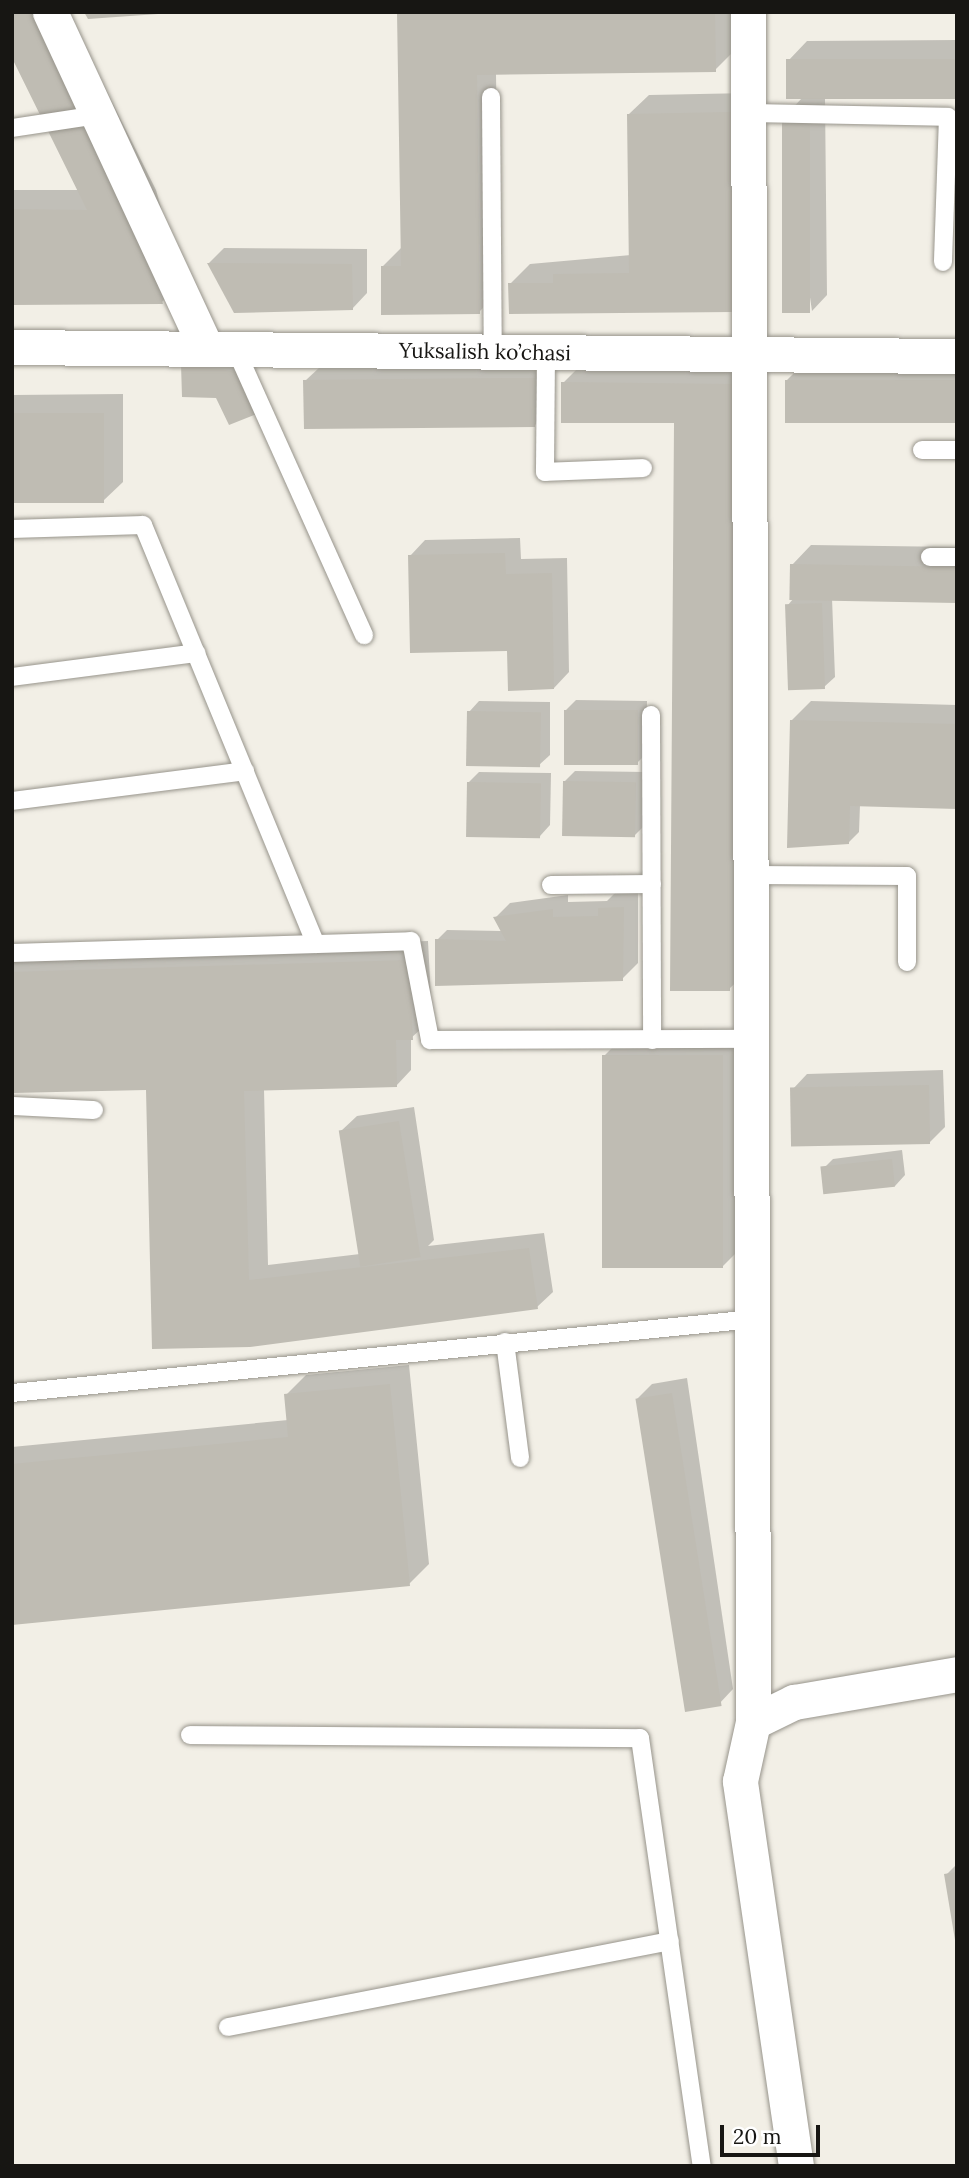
<!DOCTYPE html>
<html>
<head>
<meta charset="utf-8">
<style>
  body { margin:0 }
  #map { position:relative; width:969px; height:2178px; overflow:hidden; background:#f2efe6; font-family:Lora,serif }
  div>[style] { position:absolute }
  .shadow>* { inset:0; background:#0003 }
  .building>* { inset:0; background:#bfbcb3; transform-origin:0 0 }
  .roads { filter:drop-shadow(0 0 2px #97948b) drop-shadow(0 0 2px #97948b) }
  .lane>* { height:18px; margin:-9px; padding:0 9px; transform-origin:9px; border-radius:9px; background:#fff }
  .street>* { height:35px; margin:-17.5px; padding:0 17.5px; transform-origin:17.5px; border-radius:17.5px; background:#fff }
  span { translate:-50% -50%; white-space:nowrap; text-align:center; line-height:1.15; -webkit-text-stroke:5px #fff; paint-order:stroke }
  .street-label { font-size:21px; color:#171613 }
  .frame { position:absolute; inset:0; border:14px solid #171613; pointer-events:none }
  .scale { position:absolute; left:720px; top:2125px; width:100px; height:32px; box-sizing:border-box; border:4px solid #171613; border-top:0; padding-left:9px; font-size:21px; line-height:24px; white-space:nowrap; color:#171613; -webkit-text-stroke:5px #fff; paint-order:stroke }
</style>
</head>
<body>
<div id="map">
  <div class="shadow">
    <div style="clip-path:polygon(67px 12px,156px 190px,182px 282px,162px 302px,12px 303px,12px 190px,80px 190px)"></div>
    <div style="clip-path:polygon(399px 12px,734px 12px,735px 50px,715px 70px,496px 73px,499px 292px,479px 312px,382px 267px,402px 247px)"></div>
    <div style="clip-path:polygon(957px 40px,957px 98px,825px 98px,827px 295px,812px 311px,784px 117px,802px 98px,788px 61px,807px 41px)"></div>
    <div style="clip-path:polygon(750px 93px,752px 290px,510px 284px,530px 264px,631px 255px,629px 114px,649px 95px)"></div>
    <div style="clip-path:polygon(224px 248px,367px 249px,367px 293px,352px 309px,209px 263px)"></div>
    <div style="clip-path:polygon(806px 361px,957px 362px,957px 422px,787px 380px)"></div>
    <div style="clip-path:polygon(249px 362px,218px 396px,183px 365px)"></div>
    <div style="clip-path:polygon(321px 366px,544px 368px,545px 415px,535px 425px,305px 381px)"></div>
    <div style="clip-path:polygon(578px 368px,748px 369px,749px 970px,729px 989px,676px 422px,563px 383px)"></div>
    <div style="clip-path:polygon(123px 394px,123px 482px,103px 501px,12px 502px,12px 395px)"></div>
    <div style="clip-path:polygon(520px 538px,521px 559px,567px 558px,569px 672px,554px 688px,410px 556px,425px 540px)"></div>
    <div style="clip-path:polygon(811px 545px,957px 547px,957px 599px,832px 598px,835px 677px,824px 687px,787px 606px,794px 598px,792px 565px)"></div>
    <div style="clip-path:polygon(576px 700px,647px 701px,646px 754px,636px 764px,565px 711px)"></div>
    <div style="clip-path:polygon(479px 701px,550px 702px,550px 755px,539px 765px,469px 712px)"></div>
    <div style="clip-path:polygon(811px 701px,957px 705px,957px 807px,860px 805px,859px 832px,849px 842px,791px 721px)"></div>
    <div style="clip-path:polygon(575px 771px,646px 772px,645px 825px,635px 835px,564px 782px)"></div>
    <div style="clip-path:polygon(479px 772px,551px 773px,550px 825px,540px 836px,469px 782px)"></div>
    <div style="clip-path:polygon(615px 893px,638px 893px,638px 963px,622px 979px,437px 940px,447px 930px,501px 931px,495px 918px,510px 903px,568px 895px,568px 902px,607px 901px)"></div>
    <div style="clip-path:polygon(428px 941px,432px 1019px,411px 1038px,411px 1070px,396px 1086px,264px 1089px,268px 1265px,360px 1254px,341px 1131px,357px 1116px,414px 1107px,434px 1240px,428px 1246px,544px 1233px,553px 1292px,537px 1307px,250px 1345px,147px 1086px,12px 1091px,12px 954px)"></div>
    <div style="clip-path:polygon(742px 1036px,743px 1246px,723px 1266px,604px 1056px,623px 1037px)"></div>
    <div style="clip-path:polygon(943px 1070px,945px 1127px,930px 1142px,792px 1090px,807px 1074px)"></div>
    <div style="clip-path:polygon(902px 1150px,905px 1175px,895px 1186px,823px 1169px,833px 1159px)"></div>
    <div style="clip-path:polygon(409px 1365px,429px 1564px,409px 1584px,12px 1623px,12px 1447px,288px 1420px,286px 1395px,306px 1375px)"></div>
    <div style="clip-path:polygon(687px 1378px,733px 1689px,718px 1705px,637px 1399px,652px 1384px)"></div>
    <div style="clip-path:polygon(957px 1864px,957px 1938px,946px 1875px)"></div>
  </div>
  <div class="building">
    <div style="clip-path:polygon(12px 12px,38px 12px,136px 210px,163px 304px,12px 305px,12px 209px,87px 210px,12px 58px)"></div>
    <div style="clip-path:polygon(84px 12px,158px 12px,158px 14px,88px 19px)"></div>
    <div style="clip-path:polygon(397px 12px,715px 12px,716px 72px,477px 75px,480px 314px,381px 315px,381px 266px,401px 266px)"></div>
    <div style="left:957px;top:59px;width:40px;height:171px;rotate:90deg"></div>
    <div style="clip-path:polygon(731px 112px,733px 312px,509px 314px,508px 283px,553px 283px,553px 274px,629px 273px,627px 114px)"></div>
    <div style="left:782px;top:116px;width:28px;height:197px"></div>
    <div style="clip-path:polygon(207px 263px,352px 264px,353px 310px,234px 313px)"></div>
    <div style="clip-path:polygon(181px 364px,239px 372px,259px 413px,229px 425px,216px 398px,182px 397px)"></div>
    <div style="clip-path:polygon(503px 378px,535px 378px,535px 427px,304px 429px,303px 380px)"></div>
    <div style="left:785px;top:380px;width:172px;height:43px"></div>
    <div style="clip-path:polygon(561px 382px,733px 384px,730px 991px,670px 991px,674px 423px,561px 423px)"></div>
    <div style="left:104px;top:413px;width:90px;height:92px;rotate:90deg"></div>
    <div style="clip-path:polygon(505px 553px,506px 574px,552px 573px,554px 689px,508px 691px,507px 651px,410px 653px,408px 555px)"></div>
    <div style="left:790px;top:564px;width:167px;height:36px;rotate:1deg"></div>
    <div style="left:822px;top:603px;width:86px;height:37px;rotate:88deg"></div>
    <div style="left:564px;top:710px;width:74px;height:55px"></div>
    <div style="left:467px;top:711px;width:74px;height:55px;rotate:1deg"></div>
    <div style="clip-path:polygon(790px 720px,957px 724px,957px 809px,850px 806px,849px 844px,787px 848px)"></div>
    <div style="left:563px;top:781px;width:73px;height:55px;rotate:1deg"></div>
    <div style="left:467px;top:782px;width:74px;height:55px;rotate:1deg"></div>
    <div style="clip-path:polygon(624px 907px,623px 981px,435px 986px,435px 939px,506px 941px,493px 917px,553px 909px,553px 917px,598px 916px,598px 908px)"></div>
    <div style="clip-path:polygon(409px 960px,413px 1040px,396px 1040px,397px 1087px,244px 1091px,249px 1280px,529px 1248px,538px 1309px,250px 1347px,152px 1349px,146px 1090px,12px 1093px,12px 972px)"></div>
    <div style="left:602px;top:1055px;width:121px;height:213px"></div>
    <div style="left:929px;top:1085px;width:59px;height:139px;rotate:89deg"></div>
    <div style="left:399px;top:1121px;width:138px;height:61px;rotate:81deg"></div>
    <div style="left:892px;top:1159px;width:28px;height:72px;rotate:84deg"></div>
    <div style="clip-path:polygon(390px 1384px,410px 1586px,12px 1625px,12px 1464px,288px 1437px,284px 1394px)"></div>
    <div style="left:672px;top:1393px;width:317px;height:37px;rotate:81deg"></div>
    <div style="clip-path:polygon(957px 1872px,957px 1940px,955px 1940px,944px 1874px)"></div>
  </div>
  <div class="roads">
    <div class="lane">
      <div style="left:491px;top:97px;width:255px;rotate:89.6deg"></div>
      <div style="left:747px;top:113px;width:201px;rotate:1.1deg"></div>
      <div style="left:948px;top:117px;width:145px;rotate:92deg"></div>
      <div style="left:12px;top:128px;width:87px;rotate:-8.6deg"></div>
      <div style="left:235px;top:348px;width:315px;rotate:65.8deg"></div>
      <div style="left:546px;top:354px;width:118px;rotate:90.5deg"></div>
      <div style="left:545px;top:472px;width:98px;rotate:-2.3deg"></div>
      <div style="left:922px;top:450px;width:35px"></div>
      <div style="left:12px;top:529px;width:131px;rotate:-1.7deg"></div>
      <div style="left:143px;top:525px;width:453px;rotate:67.6deg"></div>
      <div style="left:930px;top:557px;width:27px"></div>
      <div style="left:12px;top:677px;width:186px;rotate:-7.4deg"></div>
      <div style="left:651px;top:715px;width:325px;rotate:89.8deg"></div>
      <div style="left:12px;top:801px;width:235px;rotate:-7.3deg"></div>
      <div style="left:752px;top:875px;width:155px;rotate:0.4deg"></div>
      <div style="left:907px;top:876px;width:86px;rotate:90deg"></div>
      <div style="left:551px;top:885px;width:101px;rotate:-0.6deg"></div>
      <div style="left:12px;top:953px;width:399px;rotate:-1.7deg"></div>
      <div style="left:411px;top:941px;width:101px;rotate:79.1deg"></div>
      <div style="left:430px;top:1040px;width:324px;rotate:-0.2deg"></div>
      <div style="left:12px;top:1106px;width:82px;rotate:2.8deg"></div>
      <div style="left:505px;top:1342px;width:117px;rotate:82.6deg"></div>
      <div style="left:12px;top:1393px;width:746px;rotate:-5.7deg"></div>
      <div style="left:190px;top:1735px;width:450px;rotate:0.4deg"></div>
      <div style="left:640px;top:1738px;width:432px;rotate:81.8deg"></div>
      <div style="left:228px;top:2027px;width:450px;rotate:-11deg"></div>
    </div>
    <div class="street">
      <div style="left:50px;top:12px;width:370px;rotate:65.1deg"></div>
      <div style="left:748px;top:12px;width:1710px;rotate:89.83deg"></div>
      <div style="left:12px;top:347px;width:945px;rotate:0.55deg"></div>
      <div style="left:796px;top:2166px;width:389px;rotate:-98.3deg"></div>
      <div style="left:740px;top:1781px;width:60px;rotate:-77.6deg"></div>
      <div style="left:753px;top:1722px;width:46px;rotate:-26deg"></div>
      <div style="left:794px;top:1702px;width:165px;rotate:-9.7deg"></div>
    </div>
  </div>
  <div class="street-label">
    <span style="left:485px;top:352px;rotate:1deg">Yuksalish ko’chasi</span>
  </div>
  <div class="frame"></div>
  <div class="scale">20 m</div>
</div>
</body>
</html>
